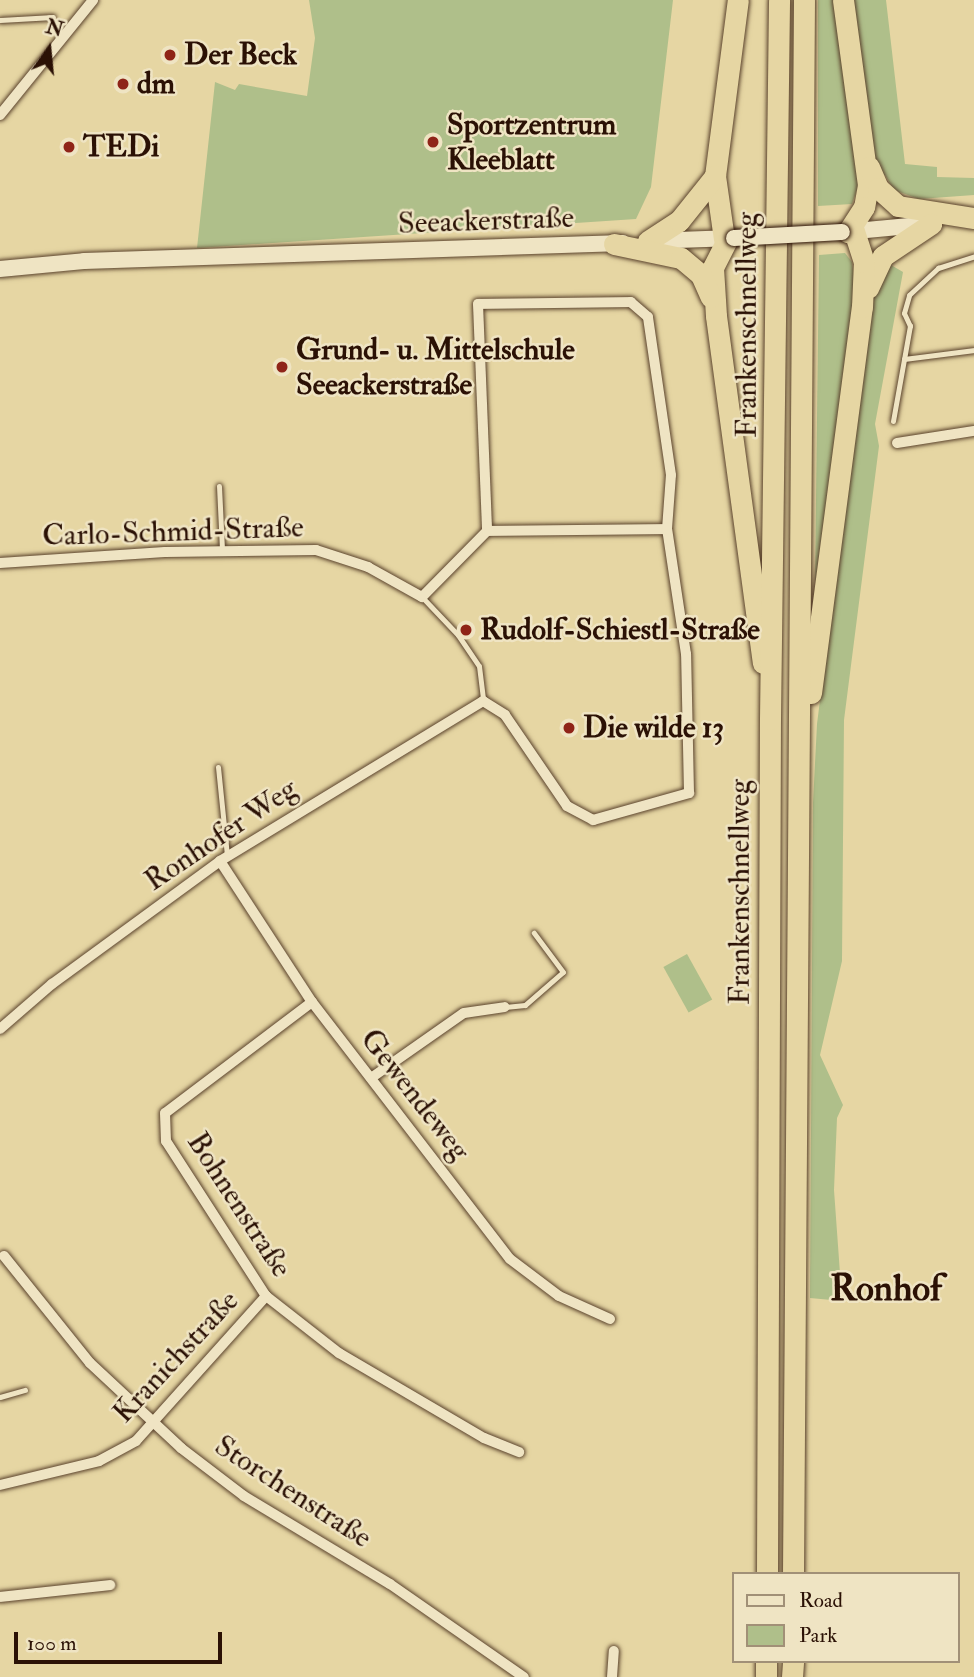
<!DOCTYPE html>
<html>
<head>
<meta charset="utf-8">
<style>
  body { margin:0 }
  #map { position:relative; width:974px; height:1677px; overflow:hidden; background:#e6d6a3; font-family:"IM FELL Double Pica",serif }
  div>[style] { position:absolute }
  .green>* { inset:0; background:#afbf8a; transform-origin:0 0 }
  .roads { filter:drop-shadow(0 0 2px #5a422c) drop-shadow(0 0 2px #5a422c) }
  .service>* { height:5px; margin:-2.5px; padding:0 2.5px; transform-origin:2.5px; border-radius:2.5px; background:#efe4c3 }
  .minor>* { height:10px; margin:-5px; padding:0 5px; transform-origin:5px; border-radius:5px; background:#efe4c3 }
  .secondary>* { height:16px; margin:-8px; padding:0 8px; transform-origin:8px; border-radius:8px; background:#efe4c3 }
  .motorway>* { height:21px; margin:-10.5px; padding:0 10.5px; transform-origin:10.5px; border-radius:10.5px; background:#e6d6a3 }
  .bridges { filter:drop-shadow(0 0 2px #2b1105) drop-shadow(0 0 2px #2b1105) }
  .secondary-bridge>* { height:16px; margin:-8px; padding:0 8px; transform-origin:8px; border-radius:8px; background:#efe4c3 }
  .dots>* { width:19px; height:19px; translate:-50% -50%; box-sizing:border-box; border:4px solid #efe4c3; border-radius:50% }
  span { translate:-50% -50%; white-space:nowrap; text-align:center; line-height:1.15; -webkit-text-stroke:5px #efe4c3; paint-order:stroke }
  .poi-label { font-size:30px; color:#2b1105; font-weight:700 }
  .left { translate:0 -50%; text-align:left }
  .street-label { font-size:30px; color:#2b1105 }
  .district-label { font-size:37px; color:#2b1105; font-weight:700 }
  .legend { position:absolute; left:732px; top:1572px; width:228px; height:91px; box-sizing:border-box; background:#efe4c3; border:2px solid #a19077; margin:0; padding:9px 12px; list-style:none; font-size:21px; color:#2b1105 }
  .legend li { display:flex; align-items:center; gap:14px; height:35px }
  .legend b { width:35px; border:2px solid #a19077 }
  .north { position:absolute; left:14px; top:14px; width:70px; height:70px; -webkit-text-stroke:5px #efe4c3; paint-order:stroke; rotate:15deg; font-size:19px; font-weight:700; line-height:28px; text-align:center; color:#2b1105 }
  .north::after { content:''; display:block; margin:auto; width:24px; height:32px; background:#2b1105; clip-path:polygon(50% 0,100% 100%,50% 72%,0 100%) }
  .scale { position:absolute; left:14px; top:1632px; width:208px; height:32px; box-sizing:border-box; border:4px solid #2b1105; border-top:0; padding-left:9px; font-size:21px; line-height:24px; white-space:nowrap; color:#2b1105; -webkit-text-stroke:5px #efe4c3; paint-order:stroke }
</style>
</head>
<body>
<div id="map">
  <div class="green">
    <div style="clip-path:polygon(309px 0,673px 0,651px 187px,636px 219px,197px 248px,215px 82px,235px 90px,239px 84px,307px 96px,315px 38px)"></div>
    <div style="clip-path:polygon(818px 0,838px 0,860px 181px,852px 204px,818px 206px)"></div>
    <div style="clip-path:polygon(849px 0,886px 0,905px 164px,937px 167px,937px 177px,974px 178px,974px 195px,919px 199px,894px 190px,885px 175px,879px 176px,874px 167px)"></div>
    <div style="clip-path:polygon(845px 253px,852px 262px,856px 292px,815px 584px,819px 255px)"></div>
    <div style="clip-path:polygon(891px 265px,903px 272px,875px 424px,879px 446px,844px 720px,842px 961px,820px 1055px,843px 1105px,837px 1118px,834px 1190px,842px 1301px,810px 1298px,813px 803px,817px 724px,871px 295px)"></div>
    <div style="left:687px;top:954px;width:52px;height:27px;rotate:61deg"></div>
  </div>
  <div class="roads">
    <div class="service">
      <div style="left:0;top:20px;width:53px;rotate:-3.2deg"></div>
      <div style="left:904px;top:359px;width:71px;rotate:-7.3deg"></div>
      <div style="left:893px;top:421px;width:97px;rotate:-79.9deg"></div>
      <div style="left:910px;top:326px;width:14px;rotate:-115deg"></div>
      <div style="left:904px;top:313px;width:19px;rotate:-74deg"></div>
      <div style="left:909px;top:295px;width:40px;rotate:-43deg"></div>
      <div style="left:938px;top:268px;width:38px;rotate:-18deg"></div>
      <div style="left:219px;top:486px;width:64px;rotate:87.3deg"></div>
      <div style="left:422px;top:597px;width:52px;rotate:46.5deg"></div>
      <div style="left:458px;top:635px;width:37px;rotate:56deg"></div>
      <div style="left:479px;top:666px;width:35px;rotate:83deg"></div>
      <div style="left:218px;top:767px;width:89px;rotate:84.2deg"></div>
      <div style="left:505px;top:1007px;width:20px;rotate:-6deg"></div>
      <div style="left:525px;top:1005px;width:50px;rotate:-41deg"></div>
      <div style="left:563px;top:972px;width:49px;rotate:-126.6deg"></div>
      <div style="left:0;top:1397px;width:26px;rotate:-16deg"></div>
    </div>
    <div class="minor">
      <div style="left:0;top:115px;width:148px;rotate:-51deg"></div>
      <div style="left:897px;top:443px;width:78px;rotate:-8.9deg"></div>
      <div style="left:0;top:563px;width:165px;rotate:-3.8deg"></div>
      <div style="left:165px;top:552px;width:151px;rotate:-0.8deg"></div>
      <div style="left:316px;top:550px;width:55px;rotate:18.1deg"></div>
      <div style="left:368px;top:567px;width:62px;rotate:29.1deg"></div>
      <div style="left:422px;top:597px;width:93px;rotate:-45.4deg"></div>
      <div style="left:487px;top:531px;width:180px;rotate:-0.6deg"></div>
      <div style="left:220px;top:861px;width:168px;rotate:56.9deg"></div>
      <div style="left:312px;top:1002px;width:324px;rotate:52.4deg"></div>
      <div style="left:510px;top:1259px;width:61px;rotate:37.1deg"></div>
      <div style="left:559px;top:1296px;width:56px;rotate:24.3deg"></div>
      <div style="left:312px;top:1002px;width:184px;rotate:142.9deg"></div>
      <div style="left:165px;top:1113px;width:28px;rotate:88deg"></div>
      <div style="left:166px;top:1141px;width:184px;rotate:57.2deg"></div>
      <div style="left:266px;top:1296px;width:93px;rotate:38deg"></div>
      <div style="left:339px;top:1353px;width:168px;rotate:30.4deg"></div>
      <div style="left:484px;top:1438px;width:38px;rotate:22deg"></div>
      <div style="left:0;top:1029px;width:69px;rotate:-40.9deg"></div>
      <div style="left:52px;top:984px;width:208px;rotate:-36.2deg"></div>
      <div style="left:220px;top:861px;width:308px;rotate:-31.3deg"></div>
      <div style="left:483px;top:701px;width:26px;rotate:32deg"></div>
      <div style="left:505px;top:715px;width:110px;rotate:55.7deg"></div>
      <div style="left:567px;top:806px;width:30px;rotate:28deg"></div>
      <div style="left:593px;top:820px;width:100px;rotate:-15.7deg"></div>
      <div style="left:689px;top:793px;width:139px;rotate:-91.2deg"></div>
      <div style="left:686px;top:654px;width:126px;rotate:-98.6deg"></div>
      <div style="left:667px;top:529px;width:54px;rotate:-85.8deg"></div>
      <div style="left:671px;top:475px;width:160px;rotate:-98.3deg"></div>
      <div style="left:648px;top:317px;width:23px;rotate:-139deg"></div>
      <div style="left:631px;top:302px;width:153px;rotate:179.3deg"></div>
      <div style="left:478px;top:304px;width:227px;rotate:87.7deg"></div>
      <div style="left:371px;top:1078px;width:113px;rotate:-35deg"></div>
      <div style="left:464px;top:1013px;width:41px;rotate:-8.3deg"></div>
      <div style="left:4px;top:1256px;width:137px;rotate:51.2deg"></div>
      <div style="left:90px;top:1363px;width:125px;rotate:43deg"></div>
      <div style="left:181px;top:1448px;width:79px;rotate:37.3deg"></div>
      <div style="left:244px;top:1496px;width:170px;rotate:31.1deg"></div>
      <div style="left:390px;top:1584px;width:163px;rotate:34.8deg"></div>
      <div style="left:0;top:1485px;width:102px;rotate:-13.6deg"></div>
      <div style="left:99px;top:1461px;width:42px;rotate:-28.4deg"></div>
      <div style="left:136px;top:1441px;width:195px;rotate:-48.1deg"></div>
      <div style="left:0;top:1597px;width:111px;rotate:-6.2deg"></div>
      <div style="left:612px;top:1677px;width:26px;rotate:-86deg"></div>
    </div>
    <div class="secondary">
      <div style="left:845px;top:232px;width:86px;rotate:-5.3deg"></div>
      <div style="left:649px;top:241px;width:85px;rotate:-2deg"></div>
      <div style="left:0;top:269px;width:84px;rotate:-5.4deg"></div>
      <div style="left:84px;top:261px;width:539px;rotate:-1.91deg"></div>
    </div>
    <div class="motorway">
      <div style="left:843px;top:0;width:187px;rotate:82.3deg"></div>
      <div style="left:868px;top:185px;width:22px;rotate:100deg"></div>
      <div style="left:864px;top:207px;width:30px;rotate:123deg"></div>
      <div style="left:869px;top:167px;width:23px;rotate:67deg"></div>
      <div style="left:878px;top:188px;width:27px;rotate:42deg"></div>
      <div style="left:898px;top:206px;width:77px;rotate:9deg"></div>
      <div style="left:728px;top:238px;width:34px;rotate:117deg"></div>
      <div style="left:713px;top:268px;width:48px;rotate:86.4deg"></div>
      <div style="left:716px;top:316px;width:350px;rotate:82.3deg"></div>
      <div style="left:724px;top:239px;width:64px;rotate:-98.1deg"></div>
      <div style="left:715px;top:176px;width:177px;rotate:-82.6deg"></div>
      <div style="left:648px;top:241px;width:37px;rotate:-33deg"></div>
      <div style="left:679px;top:221px;width:58px;rotate:-51.3deg"></div>
      <div style="left:614px;top:244px;width:68px;rotate:11.8deg"></div>
      <div style="left:681px;top:258px;width:26px;rotate:40deg"></div>
      <div style="left:701px;top:275px;width:24px;rotate:66deg"></div>
      <div style="left:868px;top:288px;width:35px;rotate:-65deg"></div>
      <div style="left:883px;top:256px;width:58px;rotate:-33.7deg"></div>
      <div style="left:811px;top:693px;width:389px;rotate:-82.5deg"></div>
      <div style="left:862px;top:307px;width:45px;rotate:-87.5deg"></div>
      <div style="left:864px;top:262px;width:33px;rotate:-108deg"></div>
      <div style="left:767px;top:1574px;width:855px;rotate:-89.8deg"></div>
      <div style="left:770px;top:719px;width:719px;rotate:-89.28deg"></div>
      <div style="left:793px;top:1574px;width:1574px;rotate:-89.6deg"></div>
      <div style="left:766px;top:1677px;width:16px;rotate:-90deg"></div>
      <div style="left:792px;top:1677px;width:16px;rotate:-86deg"></div>
    </div>
  </div>
  <div class="bridges">
    <div class="secondary-bridge">
      <div style="left:734px;top:238px;width:108px;rotate:-3.2deg"></div>
    </div>
  </div>
  <div class="dots">
    <div style="left:170px;top:55px;background:#8f2418"></div>
    <div style="left:123px;top:84px;background:#8f2418"></div>
    <div style="left:433px;top:142px;background:#8f2418"></div>
    <div style="left:69px;top:147px;background:#8f2418"></div>
    <div style="left:282px;top:367px;background:#8f2418"></div>
    <div style="left:466px;top:630px;background:#8f2418"></div>
    <div style="left:569px;top:728px;background:#8f2418"></div>
  </div>
  <div class="poi-label">
    <span class="left" style="left:184px;top:55px">Der Beck</span>
    <span class="left" style="left:137px;top:84px">dm</span>
    <span class="left" style="left:447px;top:142px">Sportzentrum<br>Kleeblatt</span>
    <span class="left" style="left:83px;top:147px">TEDi</span>
    <span class="left" style="left:296px;top:367px">Grund- u. Mittelschule<br>Seeackerstraße</span>
    <span class="left" style="left:480px;top:630px">Rudolf-Schiestl-Straße</span>
    <span class="left" style="left:583px;top:728px">Die wilde 13</span>
  </div>
  <div class="street-label">
    <span style="left:486px;top:221px;rotate:-2deg">Seeackerstraße</span>
    <span style="left:747px;top:325px;rotate:-90deg">Frankenschnellweg</span>
    <span style="left:173px;top:532px;rotate:-2deg">Carlo-Schmid-Straße</span>
    <span style="left:221px;top:835px;rotate:-34deg">Ronhofer Weg</span>
    <span style="left:740px;top:892px;rotate:-90deg">Frankenschnellweg</span>
    <span style="left:415px;top:1095px;rotate:52deg">Gewendeweg</span>
    <span style="left:239px;top:1205px;rotate:57deg">Bohnenstraße</span>
    <span style="left:176px;top:1357px;rotate:-47deg">Kranichstraße</span>
    <span style="left:293px;top:1492px;rotate:33deg">Storchenstraße</span>
  </div>
  <div class="district-label">
    <span style="left:886px;top:1289px">Ronhof</span>
  </div>
  <ul class="legend">
  <li><b style="height:9px;background:#efe4c3"></b>Road</li>
  <li><b style="height:19px;background:#afbf8a"></b>Park</li>
  </ul>
  <div class="north">N</div>
  <div class="scale">100 m</div>
</div>
</body>
</html>
